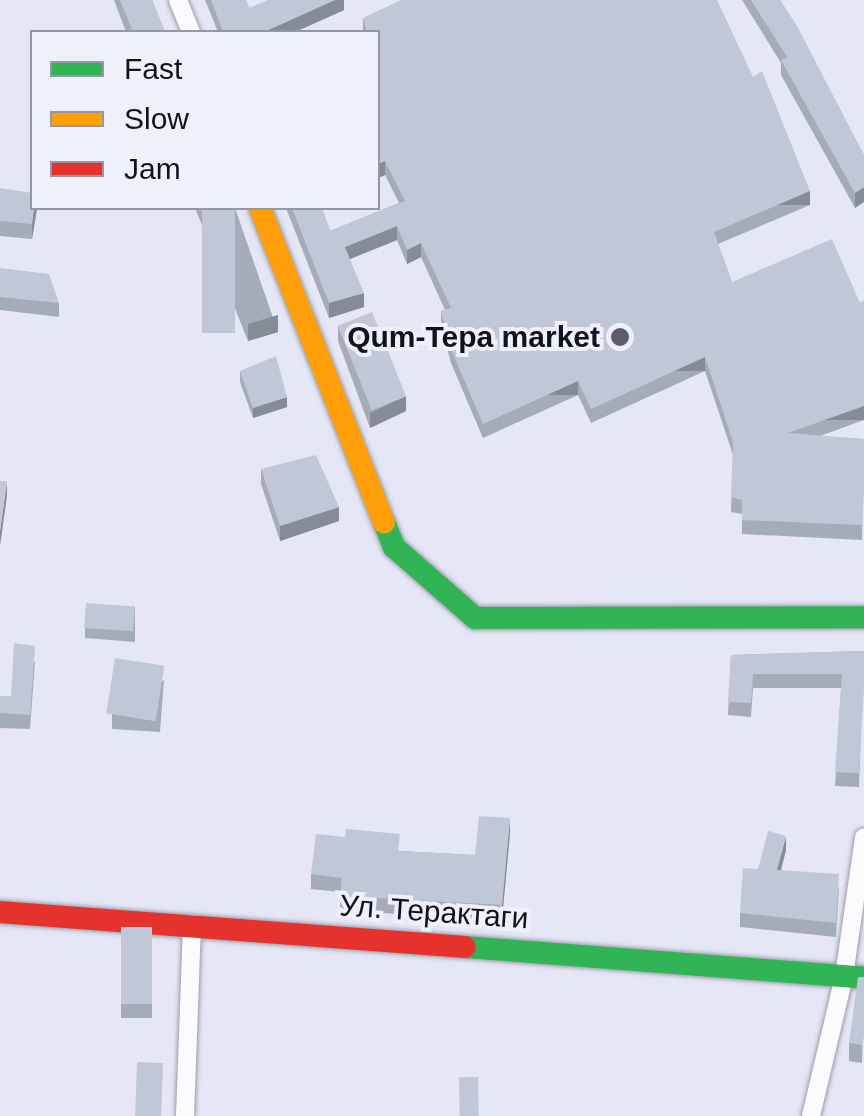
<!DOCTYPE html>
<html>
<head>
<meta charset="utf-8">
<style>
  body { margin:0 }
  #map { position:relative; width:864px; height:1116px; overflow:hidden; background:#e5e7f7; font-family:Arial,sans-serif }
  div>[style] { position:absolute }
  .roads { filter:drop-shadow(0 0 2px #9c9da9) drop-shadow(0 0 2px #9c9da9) }
  .street>* { height:18px; margin:-9px; padding:0 9px; transform-origin:9px; border-radius:9px; background:#fbfbfe }
  .fast>* { height:22px; margin:-11px; padding:0 11px; transform-origin:11px; border-radius:11px; background:#30b455 }
  .slow>* { height:22px; margin:-11px; padding:0 11px; transform-origin:11px; border-radius:11px; background:#ff9f0a }
  .jam>* { height:22px; margin:-11px; padding:0 11px; transform-origin:11px; border-radius:11px; background:#e5322d }
  .wall>* { inset:0; background:#a5acb9; transform-origin:0 0 }
  .shaded-wall>* { inset:0; background:#868c96; transform-origin:0 0 }
  .building>* { inset:0; background:#c0c8d7; transform-origin:0 0 }
  .dots>* { width:28px; height:28px; translate:-50% -50%; box-sizing:border-box; border:5px solid #eef0fc; border-radius:50% }
  span { translate:-50% -50%; white-space:nowrap; text-align:center; line-height:1.15; -webkit-text-stroke:8px #eef0fc; paint-order:stroke }
  .poi-label { font-size:30px; color:#12121c; font-weight:700 }
  .right { translate:-100% -50%; text-align:right }
  .street-label { font-size:30px; color:#12121c }
  .legend { position:absolute; left:30px; top:30px; width:350px; height:180px; box-sizing:border-box; background:#eef0fc; border:2px solid #9697a2; margin:0; padding:12px 18px; list-style:none; font-size:30px; color:#12121c }
  .legend li { display:flex; align-items:center; gap:20px; height:50px }
  .legend b { width:50px; border:2px solid #9697a2 }
</style>
</head>
<body>
<div id="map">
  <div class="roads">
    <div class="street">
      <div style="left:178px;top:0;width:35px;rotate:68deg"></div>
      <div style="left:185px;top:1116px;width:192px;rotate:-87.9deg"></div>
      <div style="left:811px;top:1116px;width:144px;rotate:-76.7deg"></div>
      <div style="left:844px;top:976px;width:140px;rotate:-81.8deg"></div>
    </div>
    <div class="fast">
      <div style="left:384px;top:522px;width:27px;rotate:68deg"></div>
      <div style="left:394px;top:547px;width:108px;rotate:41.2deg"></div>
      <div style="left:475px;top:618px;width:389px;rotate:-0.1deg"></div>
      <div style="left:465px;top:947px;width:400px;rotate:4.4deg"></div>
    </div>
    <div class="slow">
      <div style="left:260px;top:208px;width:338px;rotate:68.5deg"></div>
    </div>
    <div class="jam">
      <div style="left:0;top:912px;width:466px;rotate:4.3deg"></div>
    </div>
  </div>
  <div class="wall">
    <div style="clip-path:polygon(114px 0,152px 0,165px 32px,126px 32px)"></div>
    <div style="clip-path:polygon(205px 0,246px 0,249px 8px,344px 0,344px 10px,295px 32px,218px 32px)"></div>
    <div style="clip-path:polygon(742px 0,780px 0,864px 155px,855px 208px,781px 75px,781px 63px)"></div>
    <div style="clip-path:polygon(363px 18px,810px 205px,718px 244px,732px 282px,860px 303px,864px 301px,864px 420px,820px 436px,864px 439px,862px 540px,742px 534px,742px 514px,731px 512px,733px 455px,705px 371px,591px 423px,578px 395px,483px 438px,451px 363px,441px 325px,441px 311px,445px 310px,421px 257px,407px 264px,397px 240px,350px 259px,364px 307px,329px 318px,286px 208px,322px 208px,330px 231px,399px 203px,385px 175px,378px 178px,378px 32px,363px 32px)"></div>
    <div style="clip-path:polygon(0 188px,37px 208px,32px 239px,0 236px)"></div>
    <div style="clip-path:polygon(195px 208px,235px 208px,278px 332px,248px 341px)"></div>
    <div style="clip-path:polygon(0 268px,59px 303px,59px 317px,0 310px)"></div>
    <div style="clip-path:polygon(338px 326px,406px 411px,370px 428px,338px 341px)"></div>
    <div style="clip-path:polygon(240px 371px,287px 407px,253px 418px,240px 382px)"></div>
    <div style="clip-path:polygon(261px 469px,339px 521px,280px 541px,261px 484px)"></div>
    <div style="clip-path:polygon(135px 606px,135px 642px,85px 638px,85px 628px)"></div>
    <div style="clip-path:polygon(864px 651px,859px 787px,835px 786px,841px 688px,753px 688px,751px 717px,728px 715px,731px 655px)"></div>
    <div style="clip-path:polygon(35px 661px,30px 729px,0 728px,0 696px,11px 696px)"></div>
    <div style="clip-path:polygon(164px 680px,160px 732px,112px 729px,112px 714px)"></div>
    <div style="clip-path:polygon(510px 833px,502px 919px,340px 911px,340px 892px,311px 889px,311px 874px,400px 851px,475px 855px)"></div>
    <div style="clip-path:polygon(786px 850px,781px 870px,839px 888px,836px 937px,740px 927px,740px 913px,758px 869px)"></div>
    <div style="left:121px;top:927px;width:31px;height:91px"></div>
    <div style="clip-path:polygon(864px 977px,862px 1063px,849px 1061px,849px 1043px)"></div>
  </div>
  <div class="shaded-wall">
    <div style="clip-path:polygon(335px 0,344px 0,344px 10px,295px 32px,264px 32px)"></div>
    <div style="clip-path:polygon(385px 161px,385px 175px,378px 178px,378px 164px)"></div>
    <div style="clip-path:polygon(864px 187px,864px 202px,855px 208px,855px 193px)"></div>
    <div style="left:810px;top:191px;width:14px;height:104px;rotate:90deg"></div>
    <div style="clip-path:polygon(34px 208px,37px 209px,32px 239px,32px 224px)"></div>
    <div style="clip-path:polygon(397px 226px,397px 240px,345px 261px,345px 247px)"></div>
    <div style="clip-path:polygon(421px 243px,421px 257px,407px 264px,407px 250px)"></div>
    <div style="clip-path:polygon(364px 293px,364px 307px,329px 318px,329px 303px)"></div>
    <div style="clip-path:polygon(278px 315px,278px 332px,248px 341px,248px 324px)"></div>
    <div style="left:705px;top:357px;width:14px;height:125px;rotate:90deg"></div>
    <div style="left:578px;top:381px;width:14px;height:104px;rotate:90deg"></div>
    <div style="clip-path:polygon(406px 396px,406px 411px,370px 428px,370px 413px)"></div>
    <div style="clip-path:polygon(287px 397px,287px 407px,253px 418px,253px 408px)"></div>
    <div style="left:864px;top:406px;width:14px;height:81px;rotate:90deg"></div>
    <div style="clip-path:polygon(7px 481px,7px 496px,0 546px,0 531px)"></div>
    <div style="clip-path:polygon(339px 507px,339px 521px,280px 541px,280px 526px)"></div>
    <div style="clip-path:polygon(510px 818px,510px 833px,502px 919px,502px 905px)"></div>
    <div style="clip-path:polygon(786px 836px,786px 850px,777px 884px,777px 870px)"></div>
  </div>
  <div class="building">
    <div style="clip-path:polygon(120px 0,152px 0,165px 32px,133px 32px)"></div>
    <div style="clip-path:polygon(211px 0,246px 0,249px 8px,268px 0,335px 0,264px 32px,223px 32px)"></div>
    <div style="clip-path:polygon(401px 0,717px 0,753px 77px,762px 71px,810px 191px,714px 232px,732px 282px,832px 239px,860px 303px,864px 301px,864px 406px,788px 433px,864px 439px,864px 493px,862px 525px,742px 520px,742px 500px,731px 497px,733px 442px,705px 357px,591px 409px,578px 381px,483px 424px,451px 349px,441px 311px,451px 308px,421px 243px,407px 250px,397px 226px,345px 247px,364px 293px,329px 303px,292px 208px,322px 208px,330px 231px,405px 201px,385px 161px,378px 164px,378px 32px,367px 32px,363px 18px)"></div>
    <div style="clip-path:polygon(751px 0,780px 0,797px 26px,864px 155px,864px 187px,855px 193px,781px 60px,787px 57px)"></div>
    <div style="clip-path:polygon(0 188px,32px 193px,32px 208px,34px 208px,32px 224px,0 221px)"></div>
    <div style="left:202px;top:208px;width:33px;height:125px"></div>
    <div style="clip-path:polygon(0 268px,49px 274px,59px 303px,0 297px)"></div>
    <div style="left:372px;top:312px;width:91px;height:37px;rotate:68deg"></div>
    <div style="clip-path:polygon(276px 356px,287px 397px,253px 408px,240px 371px)"></div>
    <div style="clip-path:polygon(316px 455px,339px 507px,280px 526px,261px 469px)"></div>
    <div style="clip-path:polygon(0 481px,7px 481px,0 531px)"></div>
    <div style="left:86px;top:603px;width:49px;height:25px;rotate:4deg"></div>
    <div style="clip-path:polygon(14px 643px,35px 646px,30px 715px,0 713px,0 696px,11px 696px)"></div>
    <div style="clip-path:polygon(864px 651px,864px 688px,859px 773px,835px 772px,842px 674px,753px 674px,751px 703px,728px 702px,731px 655px)"></div>
    <div style="left:115px;top:658px;width:50px;height:56px;rotate:9deg"></div>
    <div style="clip-path:polygon(479px 816px,510px 818px,502px 905px,340px 896px,342px 878px,311px 874px,316px 834px,345px 837px,346px 829px,400px 834px,398px 851px,475px 855px)"></div>
    <div style="clip-path:polygon(768px 831px,786px 836px,777px 870px,839px 874px,836px 923px,740px 913px,743px 868px,758px 869px)"></div>
    <div style="left:121px;top:927px;width:31px;height:77px"></div>
    <div style="clip-path:polygon(858px 977px,864px 977px,864px 1037px,862px 1045px,849px 1043px)"></div>
    <div style="left:137px;top:1062px;width:26px;height:54px;rotate:2deg"></div>
    <div style="left:478px;top:1077px;width:39px;height:19px;rotate:89deg"></div>
  </div>
  <div class="dots">
    <div style="left:620px;top:337px;background:#5c5d69"></div>
  </div>
  <div class="poi-label">
    <span class="right" style="left:600px;top:337px">Qum-Tepa market</span>
  </div>
  <div class="street-label">
    <span style="left:434px;top:912px;rotate:4deg">Ул. Терактаги</span>
  </div>
  <ul class="legend">
  <li><b style="height:12px;background:#30b455"></b>Fast</li>
  <li><b style="height:12px;background:#ff9f0a"></b>Slow</li>
  <li><b style="height:12px;background:#e5322d"></b>Jam</li>
  </ul>
</div>
</body>
</html>
